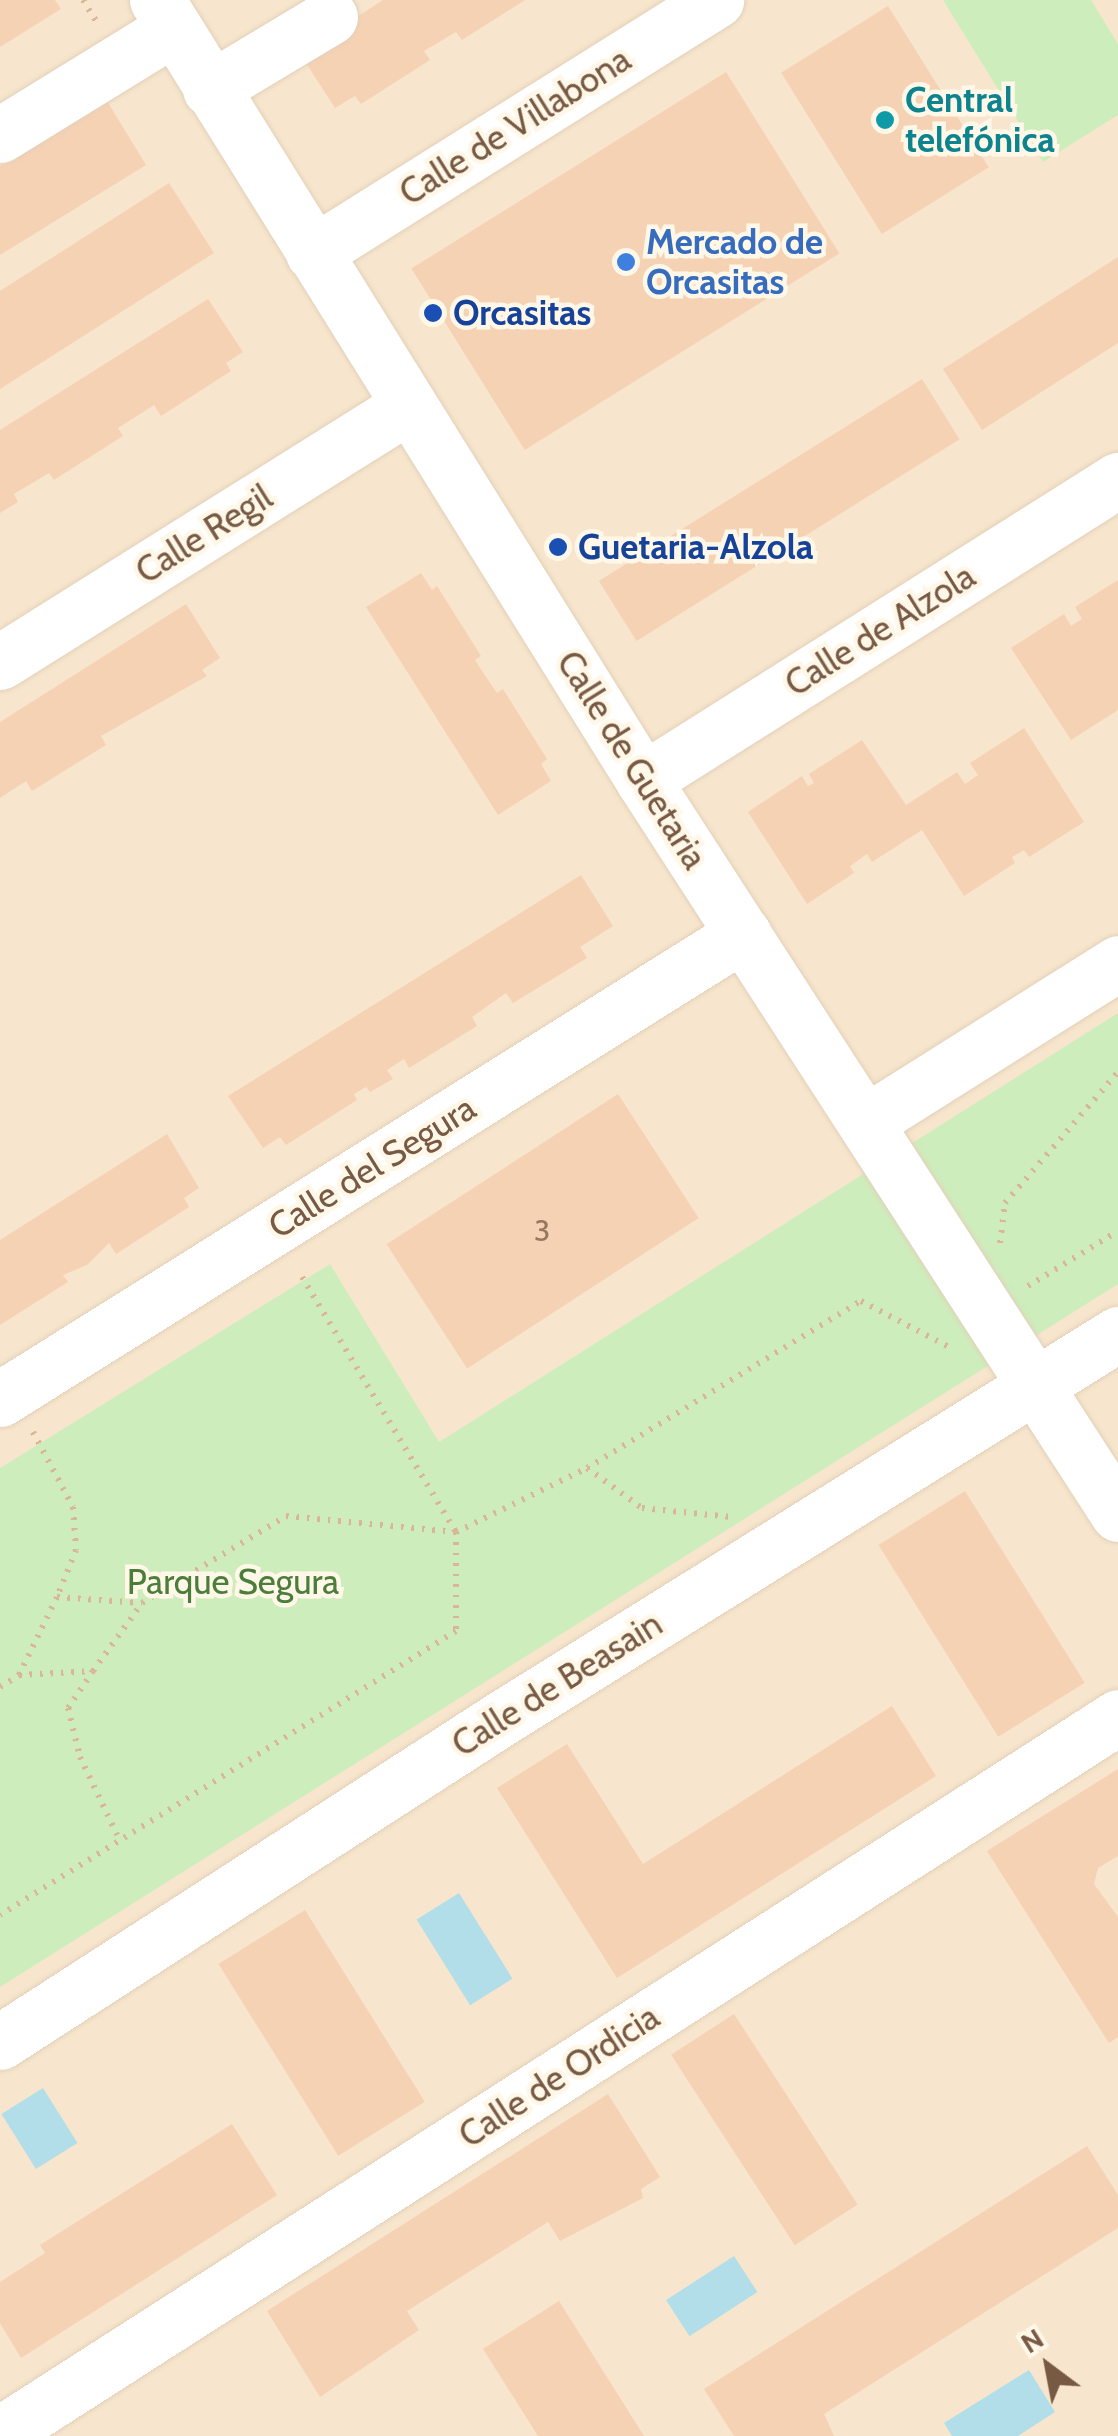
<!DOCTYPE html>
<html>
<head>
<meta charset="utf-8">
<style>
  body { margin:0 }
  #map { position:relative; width:1118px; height:2436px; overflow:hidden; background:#fef4df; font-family:Cabin,sans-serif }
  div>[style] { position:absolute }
  .residential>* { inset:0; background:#f7e6cd; transform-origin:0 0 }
  .green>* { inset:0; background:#ceedbc }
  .water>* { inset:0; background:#b2dee9; transform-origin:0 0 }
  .building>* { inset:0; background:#f6d2b4; transform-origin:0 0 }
  .path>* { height:6px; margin-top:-3px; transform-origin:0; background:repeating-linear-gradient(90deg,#dbb597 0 2.5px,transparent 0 10.5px) }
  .roads { filter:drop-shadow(0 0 2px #e3d0ba) drop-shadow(0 0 2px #e3d0ba) }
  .minor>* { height:55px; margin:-27.5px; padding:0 27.5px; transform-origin:27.5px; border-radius:27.5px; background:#fff }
  .dots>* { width:28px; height:28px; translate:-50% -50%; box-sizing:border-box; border:5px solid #fff7e7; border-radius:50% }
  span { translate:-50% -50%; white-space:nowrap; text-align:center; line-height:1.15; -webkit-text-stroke:9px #fff7e7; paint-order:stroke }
  .number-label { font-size:30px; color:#977760 }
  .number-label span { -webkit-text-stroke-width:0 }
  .culture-label { font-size:35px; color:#0d838f; font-weight:700 }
  .left { translate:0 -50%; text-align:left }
  .street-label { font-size:35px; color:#775944 }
  .shop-label { font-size:35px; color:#366cbe; font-weight:700 }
  .transit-label { font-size:35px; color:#164399; font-weight:700 }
  .park-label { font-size:35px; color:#4c7e3b }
  .north { position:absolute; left:998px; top:2316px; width:100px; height:100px; -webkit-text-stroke:8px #fff7e7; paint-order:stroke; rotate:328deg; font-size:28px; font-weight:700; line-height:40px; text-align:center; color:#775944 }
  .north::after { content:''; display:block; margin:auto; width:35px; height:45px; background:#775944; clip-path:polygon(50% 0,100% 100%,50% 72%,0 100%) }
</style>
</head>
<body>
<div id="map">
  <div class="residential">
    <div style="left:0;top:0;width:1118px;height:2436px"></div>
  </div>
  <div class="green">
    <div style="clip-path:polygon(943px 0,1091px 0,1118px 44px,1118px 115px,1043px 162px)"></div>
    <div style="clip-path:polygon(1118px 1013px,1118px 1284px,0 1987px,0 1468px,330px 1264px,439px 1442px)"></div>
  </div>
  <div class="water">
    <div style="left:459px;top:1893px;width:101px;height:50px;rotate:58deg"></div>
    <div style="left:43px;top:2088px;width:65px;height:49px;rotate:58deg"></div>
    <div style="left:734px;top:2256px;width:43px;height:81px;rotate:57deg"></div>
    <div style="clip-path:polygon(1029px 2370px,1055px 2412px,1018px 2436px,952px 2436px,944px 2423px)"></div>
  </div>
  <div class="building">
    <div style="clip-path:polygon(0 0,55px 0,61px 9px,0 47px)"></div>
    <div style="clip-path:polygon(383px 0,525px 0,462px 40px,456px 32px,424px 51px,430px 60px,361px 104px,355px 96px,335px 108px,300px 54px)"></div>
    <div style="left:888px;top:6px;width:190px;height:126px;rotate:58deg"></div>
    <div style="left:726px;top:72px;width:214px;height:371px;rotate:58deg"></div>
    <div style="clip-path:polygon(107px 101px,146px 165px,0 255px,0 166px)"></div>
    <div style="clip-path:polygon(169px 183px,214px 253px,0 389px,0 291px)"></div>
    <div style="clip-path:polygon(1118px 257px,1118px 343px,982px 430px,943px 369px)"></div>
    <div style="clip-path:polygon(208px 299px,243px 352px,226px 363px,231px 371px,161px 416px,154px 405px,118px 428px,123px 436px,54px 480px,49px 473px,14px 494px,18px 502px,0 513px,0 430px)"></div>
    <div style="left:922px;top:379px;width:71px;height:381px;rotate:58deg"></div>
    <div style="clip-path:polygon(421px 573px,432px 590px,437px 586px,481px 656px,475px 660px,486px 677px,497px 693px,503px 689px,547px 759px,541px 764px,551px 781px,498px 815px,366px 607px)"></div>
    <div style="clip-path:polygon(1118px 580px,1118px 710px,1071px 740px,1011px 648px,1064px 614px,1071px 626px,1082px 619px,1075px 607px)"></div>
    <div style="clip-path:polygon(186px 604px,220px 658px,202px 670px,207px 676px,101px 736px,106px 745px,32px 791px,26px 781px,0 798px,0 722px)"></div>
    <div style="clip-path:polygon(1024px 728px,1084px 822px,1029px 857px,1024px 850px,1012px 857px,1015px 863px,964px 896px,922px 830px,872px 862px,867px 854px,850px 866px,854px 873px,807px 904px,748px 812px,802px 776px,808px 786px,814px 783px,809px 774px,862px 740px,906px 805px,957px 772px,965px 784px,978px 775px,970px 763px)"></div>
    <div style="clip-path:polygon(581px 875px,613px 926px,580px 947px,587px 958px,513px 1003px,506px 993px,472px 1017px,477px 1026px,409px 1068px,404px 1059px,387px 1070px,393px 1079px,370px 1092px,366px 1087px,354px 1094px,357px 1100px,286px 1145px,280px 1137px,263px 1148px,228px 1096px)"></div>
    <div style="left:618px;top:1094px;width:148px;height:276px;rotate:57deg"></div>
    <div style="clip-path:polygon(167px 1134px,199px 1188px,184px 1198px,189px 1207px,116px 1254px,109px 1243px,87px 1265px,63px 1275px,68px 1282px,0 1325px,0 1240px)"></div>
    <div style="left:965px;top:1491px;width:226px;height:102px;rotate:58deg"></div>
    <div style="clip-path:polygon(892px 1706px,936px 1776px,617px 1978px,497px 1788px,567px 1744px,643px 1864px)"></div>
    <div style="clip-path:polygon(1118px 1769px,1118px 1856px,1098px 1868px,1094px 1884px,1118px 1917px,1118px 2037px,1109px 2043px,987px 1851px)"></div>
    <div style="left:305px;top:1910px;width:226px;height:102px;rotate:58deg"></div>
    <div style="left:734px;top:2014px;width:227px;height:75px;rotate:57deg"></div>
    <div style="clip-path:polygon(608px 2094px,660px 2177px,641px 2189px,643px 2198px,560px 2241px,548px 2222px,407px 2311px,419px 2330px,320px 2397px,267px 2311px)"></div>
    <div style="clip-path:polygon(232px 2124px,277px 2195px,21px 2358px,0 2323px,0 2282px,45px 2253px,40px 2245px)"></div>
    <div style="clip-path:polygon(1087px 2146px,1118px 2195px,1118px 2228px,824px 2414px,834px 2436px,734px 2436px,704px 2389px)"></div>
    <div style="clip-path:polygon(559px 2301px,644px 2436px,538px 2436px,483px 2349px)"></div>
  </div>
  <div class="path">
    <div style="left:83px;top:0;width:26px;rotate:58deg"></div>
    <div style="left:1000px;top:1243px;width:40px;rotate:-82.9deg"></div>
    <div style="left:1005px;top:1203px;width:173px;rotate:-49.2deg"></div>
    <div style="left:302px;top:1277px;width:298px;rotate:58.9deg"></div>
    <div style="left:456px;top:1532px;width:146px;rotate:-26deg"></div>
    <div style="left:587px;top:1468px;width:321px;rotate:-31.4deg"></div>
    <div style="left:861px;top:1301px;width:99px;rotate:27.6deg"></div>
    <div style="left:1028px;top:1286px;width:105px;rotate:-31.4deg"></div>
    <div style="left:33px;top:1432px;width:85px;rotate:61.9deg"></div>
    <div style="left:73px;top:1507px;width:43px;rotate:86deg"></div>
    <div style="left:76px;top:1550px;width:51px;rotate:112deg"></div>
    <div style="left:587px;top:1468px;width:68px;rotate:36deg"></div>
    <div style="left:642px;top:1508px;width:90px;rotate:5.7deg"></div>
    <div style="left:93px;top:1671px;width:45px;rotate:124deg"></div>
    <div style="left:68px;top:1708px;width:50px;rotate:76.2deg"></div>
    <div style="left:80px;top:1757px;width:93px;rotate:64.5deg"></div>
    <div style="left:19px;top:1675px;width:87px;rotate:-64deg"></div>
    <div style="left:57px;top:1597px;width:85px;rotate:4deg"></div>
    <div style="left:0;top:1687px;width:22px;rotate:-32deg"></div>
    <div style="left:19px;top:1675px;width:74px;rotate:-3.1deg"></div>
    <div style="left:93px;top:1671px;width:84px;rotate:-54.2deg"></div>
    <div style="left:142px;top:1603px;width:168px;rotate:-31.1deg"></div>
    <div style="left:286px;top:1516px;width:171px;rotate:5.4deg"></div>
    <div style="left:456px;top:1532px;width:99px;rotate:90deg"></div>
    <div style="left:456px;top:1631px;width:537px;rotate:148.09deg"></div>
  </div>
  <div class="roads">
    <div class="minor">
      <div style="left:157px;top:0;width:919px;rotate:58.07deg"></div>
      <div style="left:643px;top:780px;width:874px;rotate:57.09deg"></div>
      <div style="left:210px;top:89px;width:140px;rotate:-31deg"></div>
      <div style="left:0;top:135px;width:204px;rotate:-31.6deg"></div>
      <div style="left:313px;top:253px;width:476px;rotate:-32.1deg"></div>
      <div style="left:0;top:662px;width:482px;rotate:-32.1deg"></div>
      <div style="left:643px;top:780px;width:562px;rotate:-32.28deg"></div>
      <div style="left:866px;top:1122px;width:298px;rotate:-32.2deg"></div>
      <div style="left:0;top:1399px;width:877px;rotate:-32.04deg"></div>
      <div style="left:0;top:2042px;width:597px;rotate:-32.84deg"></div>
      <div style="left:502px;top:1718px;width:726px;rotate:-31.94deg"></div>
      <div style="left:0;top:2434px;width:1328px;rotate:-32.67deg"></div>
    </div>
  </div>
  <div class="dots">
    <div style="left:885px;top:120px;background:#0f9aa8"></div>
    <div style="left:626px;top:262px;background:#3f7fe0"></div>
    <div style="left:433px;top:313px;background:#1a4fb4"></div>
    <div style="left:558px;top:547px;background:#1a4fb4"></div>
  </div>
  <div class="number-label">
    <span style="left:542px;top:1231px">3</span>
  </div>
  <div class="culture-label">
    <span class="left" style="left:905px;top:120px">Central<br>telefónica</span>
  </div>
  <div class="street-label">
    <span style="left:515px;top:126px;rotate:-32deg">Calle de Villabona</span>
    <span style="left:204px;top:534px;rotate:-32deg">Calle Regil</span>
    <span style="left:880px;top:630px;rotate:-32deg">Calle de Alzola</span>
    <span style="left:632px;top:760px;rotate:58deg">Calle de Guetaria</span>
    <span style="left:372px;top:1167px;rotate:-32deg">Calle del Segura</span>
    <span style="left:557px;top:1684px;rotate:-32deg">Calle de Beasain</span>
    <span style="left:559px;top:2076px;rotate:-33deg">Calle de Ordicia</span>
  </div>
  <div class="shop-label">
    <span class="left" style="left:646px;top:262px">Mercado de<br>Orcasitas</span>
  </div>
  <div class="transit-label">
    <span class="left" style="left:453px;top:313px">Orcasitas</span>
    <span class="left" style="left:578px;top:547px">Guetaria-Alzola</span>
  </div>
  <div class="park-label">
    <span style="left:233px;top:1582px">Parque Segura</span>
  </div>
  <div class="north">N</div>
</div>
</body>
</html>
